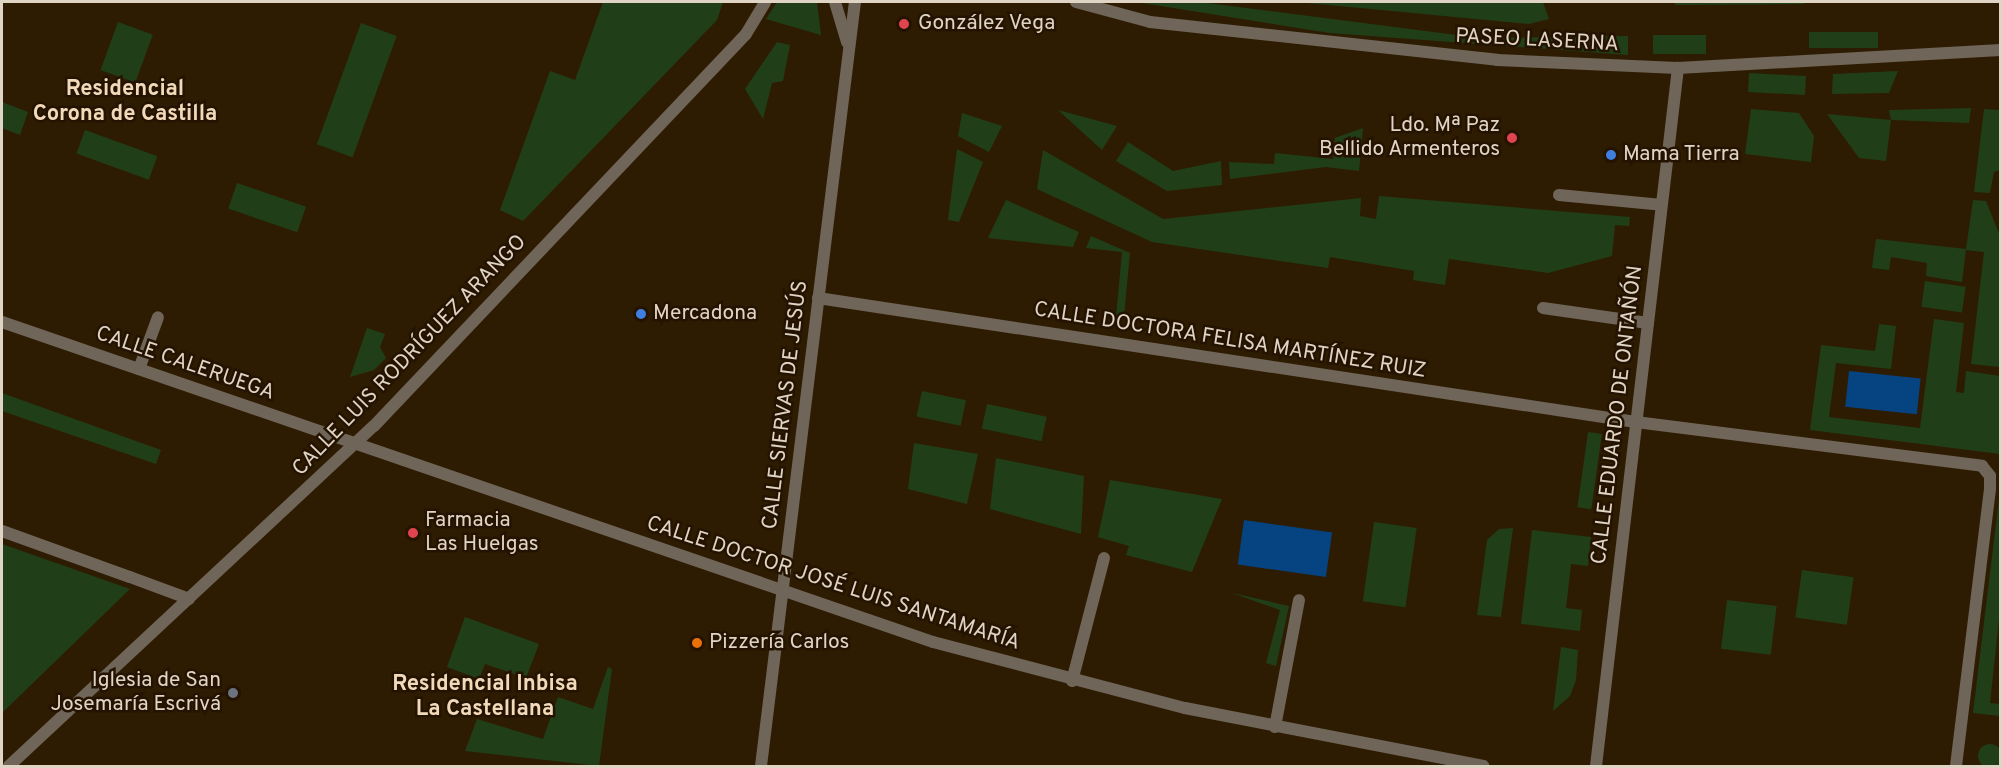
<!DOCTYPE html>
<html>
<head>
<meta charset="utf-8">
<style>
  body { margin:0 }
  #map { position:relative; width:2002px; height:768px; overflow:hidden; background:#2e1c02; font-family:Overpass,sans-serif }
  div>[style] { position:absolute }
  .green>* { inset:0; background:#203f19; transform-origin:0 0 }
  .round { border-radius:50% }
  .water>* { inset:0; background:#054381; transform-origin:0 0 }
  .lane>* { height:12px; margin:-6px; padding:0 6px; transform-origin:6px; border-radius:6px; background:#6f6559 }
  .street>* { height:12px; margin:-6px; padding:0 6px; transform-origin:6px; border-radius:6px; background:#6f6559 }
  .dots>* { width:16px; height:16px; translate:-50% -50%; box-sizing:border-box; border:3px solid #241300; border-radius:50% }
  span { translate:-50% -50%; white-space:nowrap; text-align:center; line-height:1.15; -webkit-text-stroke:5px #241300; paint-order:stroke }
  .poi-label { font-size:21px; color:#e0d4c5 }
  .left { translate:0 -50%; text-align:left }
  .right { translate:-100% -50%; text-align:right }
  .street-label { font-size:21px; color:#e0d4c5 }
  .neighbourhood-label { font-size:22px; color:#f1d9ba; font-weight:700 }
  .frame { position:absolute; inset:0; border:3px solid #e0d4c5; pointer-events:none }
</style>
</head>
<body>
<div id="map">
  <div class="green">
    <div style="clip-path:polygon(603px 2px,723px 2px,717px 20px,523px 221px,500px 210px,550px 71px,575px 80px)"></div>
    <div style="clip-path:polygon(777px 2px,817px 2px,821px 35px,766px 19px)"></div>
    <div style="clip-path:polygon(1136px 2px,1199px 2px,1480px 38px,1628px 36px,1628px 55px,1330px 33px)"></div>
    <div style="clip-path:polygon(1297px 2px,1543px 2px,1549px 19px,1529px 24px)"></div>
    <div style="clip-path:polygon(1675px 2px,1804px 2px,1804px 4px,1675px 5px)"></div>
    <div style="left:118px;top:22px;width:37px;height:51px;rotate:20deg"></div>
    <div style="left:361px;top:23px;width:38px;height:129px;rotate:20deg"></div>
    <div style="left:1878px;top:32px;width:16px;height:69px;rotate:90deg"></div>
    <div style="left:1653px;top:35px;width:53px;height:19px"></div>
    <div style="clip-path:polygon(777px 42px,790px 45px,783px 81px,772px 83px,763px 119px,745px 89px)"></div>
    <div style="clip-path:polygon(1898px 71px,1889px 93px,1832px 94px,1833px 74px)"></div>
    <div style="left:1806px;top:76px;width:19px;height:57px;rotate:93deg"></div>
    <div style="clip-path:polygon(2px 102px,28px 112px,20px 135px,2px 128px)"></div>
    <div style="clip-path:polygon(1971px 108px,1969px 123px,1891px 120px,1886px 161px,1859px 158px,1827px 114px,1891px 120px,1889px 110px)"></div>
    <div style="clip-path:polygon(1751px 109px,1799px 113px,1814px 136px,1811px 162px,1745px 154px)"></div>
    <div style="clip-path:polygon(1984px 109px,2000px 110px,2000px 170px,1994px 172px,1990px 193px,1974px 192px)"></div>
    <div style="clip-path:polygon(1058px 110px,1117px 126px,1102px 150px)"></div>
    <div style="clip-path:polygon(962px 113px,1002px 126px,989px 152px,958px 136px)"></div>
    <div style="clip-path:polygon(1363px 128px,1359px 171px,1326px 167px,1230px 179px,1229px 162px,1274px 164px,1275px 153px,1333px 159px,1335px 138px)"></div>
    <div style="left:85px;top:130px;width:77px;height:25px;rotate:20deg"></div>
    <div style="clip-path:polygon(1128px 142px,1173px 171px,1221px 161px,1222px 185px,1167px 191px,1116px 161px)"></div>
    <div style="clip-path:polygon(957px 149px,983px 162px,959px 222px,948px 220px)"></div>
    <div style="clip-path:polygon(1043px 150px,1163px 219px,1361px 198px,1360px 216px,1376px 219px,1379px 196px,1630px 217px,1629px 226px,1615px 225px,1612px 256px,1548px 273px,1449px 259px,1445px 285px,1413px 280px,1414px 271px,1330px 257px,1328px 268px,1152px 242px,1037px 189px)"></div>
    <div style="left:237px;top:183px;width:73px;height:27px;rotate:19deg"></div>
    <div style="clip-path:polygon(1006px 200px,1079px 232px,1073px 247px,988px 238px)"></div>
    <div style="clip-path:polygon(1973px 200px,1986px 201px,2000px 236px,2000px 367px,1971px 364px,1984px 252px,1966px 250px,1962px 282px,1926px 276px,1927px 263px,1891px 257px,1889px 270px,1872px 268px,1876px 239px,1966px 249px)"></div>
    <div style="clip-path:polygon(1091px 236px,1130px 253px,1124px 316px,1116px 317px,1122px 252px,1086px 248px)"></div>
    <div style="left:1925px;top:281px;width:41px;height:26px;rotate:8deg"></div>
    <div style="clip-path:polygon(1934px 319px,1964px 323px,1956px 392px,1964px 393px,1966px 371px,2000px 376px,2000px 454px,1810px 430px,1821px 345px,1875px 351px,1879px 324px,1896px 326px,1891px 369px,1836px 363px,1829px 417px,1920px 428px)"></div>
    <div style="clip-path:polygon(367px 328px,385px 334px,380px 347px,386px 358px,374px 370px,350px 377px)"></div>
    <div style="left:922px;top:391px;width:45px;height:26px;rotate:12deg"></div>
    <div style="clip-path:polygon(2px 393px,161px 450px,156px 464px,2px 411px)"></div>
    <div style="left:987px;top:404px;width:61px;height:25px;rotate:12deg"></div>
    <div style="left:1588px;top:432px;width:14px;height:76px;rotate:8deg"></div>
    <div style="clip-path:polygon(914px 443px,978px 454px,967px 504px,908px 489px)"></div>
    <div style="clip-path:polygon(996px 458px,1084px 476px,1081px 534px,990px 509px)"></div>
    <div style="clip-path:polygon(1110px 480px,1222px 499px,1192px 572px,1126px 555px,1129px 546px,1098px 537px)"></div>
    <div style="clip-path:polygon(2000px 491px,2000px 610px,1990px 703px,2000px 704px,2000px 716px,1973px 713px)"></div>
    <div style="left:1374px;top:522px;width:43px;height:80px;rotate:8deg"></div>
    <div style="clip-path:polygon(1513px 528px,1501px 617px,1477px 615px,1487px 540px,1499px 529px)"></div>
    <div style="clip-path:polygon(1532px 530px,1591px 537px,1588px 566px,1571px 564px,1566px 608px,1582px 610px,1580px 631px,1521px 624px)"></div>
    <div style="clip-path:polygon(2px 544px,130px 589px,2px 713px)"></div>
    <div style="left:1802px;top:570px;width:52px;height:48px;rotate:8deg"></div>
    <div style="clip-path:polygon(1232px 593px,1289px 606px,1276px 666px,1266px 663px,1280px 610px)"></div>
    <div style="left:1727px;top:600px;width:50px;height:49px;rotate:7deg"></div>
    <div style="clip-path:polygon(465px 617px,539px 644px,526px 678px,485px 664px,479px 679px,447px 667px)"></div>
    <div style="clip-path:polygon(1561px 647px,1578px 650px,1576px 680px,1570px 696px,1553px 711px)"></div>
    <div style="clip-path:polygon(608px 667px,612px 669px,599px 766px,465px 751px,477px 719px,543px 739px,558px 697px,593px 709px)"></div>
    <div class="round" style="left:1978px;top:744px;width:24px;height:24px"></div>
  </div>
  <div class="water">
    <div style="left:1849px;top:371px;width:72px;height:36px;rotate:6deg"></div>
    <div style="left:1244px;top:520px;width:89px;height:45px;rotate:8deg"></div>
  </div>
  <div class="lane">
    <div style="left:1559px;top:195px;width:103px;rotate:5.5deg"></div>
    <div style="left:1543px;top:308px;width:106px;rotate:8.1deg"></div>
    <div style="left:139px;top:369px;width:55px;rotate:-69.9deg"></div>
    <div style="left:1636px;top:422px;width:349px;rotate:7.2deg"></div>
    <div style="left:1982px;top:466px;width:13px;rotate:51deg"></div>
    <div style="left:1990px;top:476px;width:13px;rotate:90deg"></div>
    <div style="left:1990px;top:489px;width:279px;rotate:97deg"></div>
    <div style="left:130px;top:577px;width:63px;rotate:20.4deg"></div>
    <div style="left:1072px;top:681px;width:127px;rotate:-75.4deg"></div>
    <div style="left:1275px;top:727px;width:129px;rotate:-79.3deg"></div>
  </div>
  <div class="street">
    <div style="left:835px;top:2px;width:42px;rotate:73.3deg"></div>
    <div style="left:1076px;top:2px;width:77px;rotate:15.1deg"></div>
    <div style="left:1150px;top:22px;width:349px;rotate:6.2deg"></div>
    <div style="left:1497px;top:60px;width:181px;rotate:2.5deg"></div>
    <div style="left:1678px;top:68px;width:323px;rotate:-3.2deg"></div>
    <div style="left:818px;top:298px;width:827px;rotate:8.62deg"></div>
    <div style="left:2px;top:322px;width:984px;rotate:18.97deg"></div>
    <div style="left:933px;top:642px;width:260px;rotate:14.7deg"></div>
    <div style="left:1185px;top:708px;width:304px;rotate:11deg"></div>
    <div style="left:2px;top:531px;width:136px;rotate:19.8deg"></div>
    <div style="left:9px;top:766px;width:499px;rotate:-43deg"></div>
    <div style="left:374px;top:426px;width:540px;rotate:-46.5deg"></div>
    <div style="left:746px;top:34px;width:37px;rotate:-59deg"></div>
    <div style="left:761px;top:766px;width:770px;rotate:-82.99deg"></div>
    <div style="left:1596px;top:766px;width:703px;rotate:-83.3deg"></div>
  </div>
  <div class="dots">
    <div style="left:904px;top:24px;background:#e0444e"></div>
    <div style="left:1512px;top:138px;background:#e0444e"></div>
    <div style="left:1611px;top:155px;background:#3f7fe0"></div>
    <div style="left:641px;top:314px;background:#3f7fe0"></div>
    <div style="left:413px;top:533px;background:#e0444e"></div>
    <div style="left:697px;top:643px;background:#e8710a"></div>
    <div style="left:233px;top:693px;background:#6b7280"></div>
  </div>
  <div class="poi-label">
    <span class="left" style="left:918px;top:24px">González Vega</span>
    <span class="right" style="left:1500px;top:138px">Ldo. Mª Paz<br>Bellido Armenteros</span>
    <span class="left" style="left:1623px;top:155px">Mama Tierra</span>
    <span class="left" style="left:653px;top:314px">Mercadona</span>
    <span class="left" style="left:425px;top:533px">Farmacia<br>Las Huelgas</span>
    <span class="left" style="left:709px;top:643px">Pizzería Carlos</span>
    <span class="right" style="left:221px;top:693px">Iglesia de San<br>Josemaría Escrivá</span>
  </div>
  <div class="street-label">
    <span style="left:1537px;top:41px;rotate:3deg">PASEO LASERNA</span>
    <span style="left:1230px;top:341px;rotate:9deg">CALLE DOCTORA FELISA MARTÍNEZ RUIZ</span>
    <span style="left:410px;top:356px;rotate:-46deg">CALLE LUIS RODRÍGUEZ ARANGO</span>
    <span style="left:185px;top:364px;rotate:19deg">CALLE CALERUEGA</span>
    <span style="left:786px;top:405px;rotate:-83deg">CALLE SIERVAS DE JESÚS</span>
    <span style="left:1618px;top:415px;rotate:-83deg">CALLE EDUARDO DE ONTAÑÓN</span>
    <span style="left:833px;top:584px;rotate:18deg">CALLE DOCTOR JOSÉ LUIS SANTAMARÍA</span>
  </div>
  <div class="neighbourhood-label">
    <span style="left:125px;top:102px">Residencial<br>Corona de Castilla</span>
    <span style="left:485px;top:697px">Residencial Inbisa<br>La Castellana</span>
  </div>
  <div class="frame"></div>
</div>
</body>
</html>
